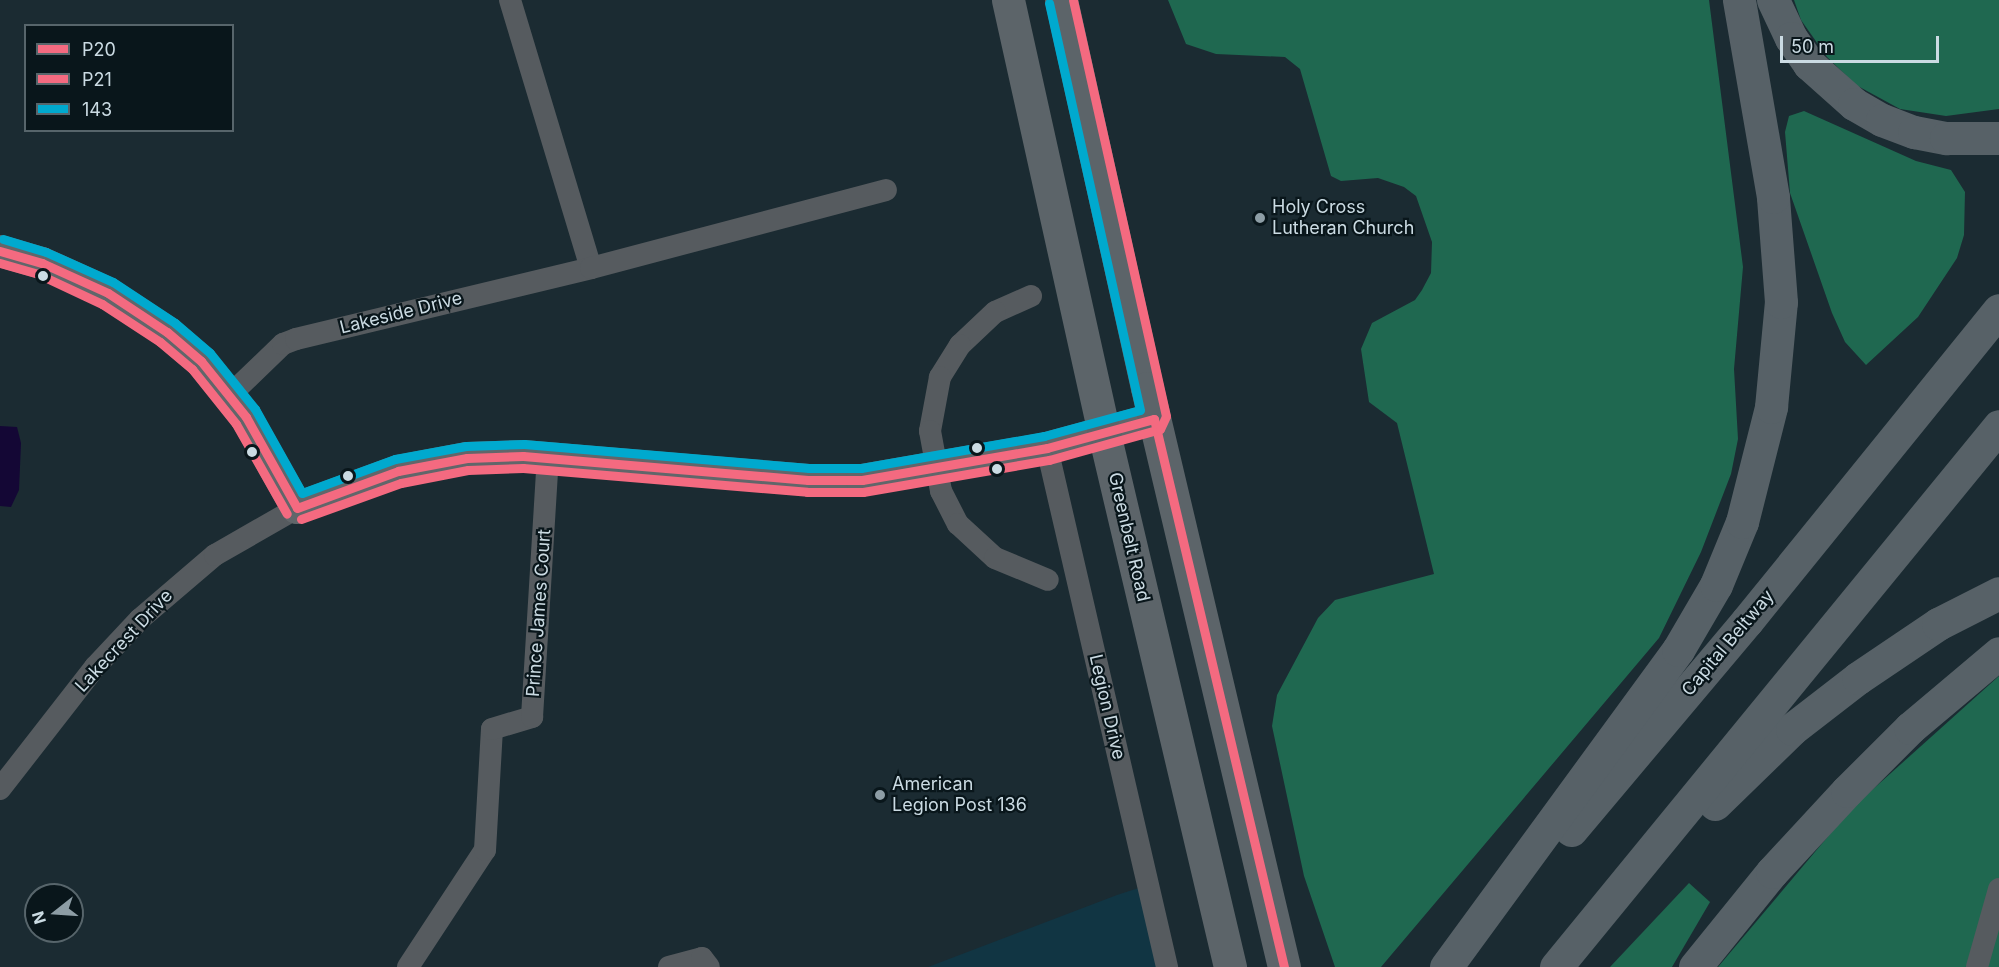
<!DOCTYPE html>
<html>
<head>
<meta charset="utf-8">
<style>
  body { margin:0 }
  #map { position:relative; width:1999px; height:967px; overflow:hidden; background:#1b2b32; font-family:Inter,sans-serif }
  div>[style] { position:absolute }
  .built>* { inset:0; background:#113543 }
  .forest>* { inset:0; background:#1f6850 }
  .water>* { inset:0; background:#140735 }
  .street>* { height:22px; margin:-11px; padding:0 11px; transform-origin:11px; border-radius:11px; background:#565b5f }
  .secondary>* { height:32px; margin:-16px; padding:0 16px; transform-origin:16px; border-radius:16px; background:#61666a }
  .primary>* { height:33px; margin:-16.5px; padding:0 16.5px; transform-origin:16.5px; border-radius:16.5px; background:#5c6469 }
  .highway>* { height:33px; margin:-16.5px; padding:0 16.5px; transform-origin:16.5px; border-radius:16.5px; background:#576167 }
  .bus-1>* { height:9px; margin:-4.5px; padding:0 4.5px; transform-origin:4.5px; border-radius:4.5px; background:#f46a80 }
  .bus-2>* { height:9px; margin:-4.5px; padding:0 4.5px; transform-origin:4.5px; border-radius:4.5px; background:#f46a80 }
  .bus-3>* { height:9px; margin:-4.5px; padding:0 4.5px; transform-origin:4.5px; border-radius:4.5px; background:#00a9ce }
  .dots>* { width:16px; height:16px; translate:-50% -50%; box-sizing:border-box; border:3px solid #09161b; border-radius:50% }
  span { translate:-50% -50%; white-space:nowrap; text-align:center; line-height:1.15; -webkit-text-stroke:4.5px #09161b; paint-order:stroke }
  .poi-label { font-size:18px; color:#cbdbe3 }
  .left { translate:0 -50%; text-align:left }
  .street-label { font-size:18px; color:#cbdbe3 }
  .legend { position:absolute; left:24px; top:24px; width:210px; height:108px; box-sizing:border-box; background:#09161b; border:2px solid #57656b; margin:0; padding:8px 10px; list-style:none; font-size:18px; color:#cbdbe3 }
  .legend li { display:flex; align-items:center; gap:12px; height:30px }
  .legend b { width:30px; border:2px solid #57656b }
  .north { position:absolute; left:24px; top:883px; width:60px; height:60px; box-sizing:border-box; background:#09161b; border:2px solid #57656b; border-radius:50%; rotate:253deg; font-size:16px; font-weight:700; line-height:24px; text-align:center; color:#cbdbe3 }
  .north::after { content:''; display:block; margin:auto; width:21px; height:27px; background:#8d9da5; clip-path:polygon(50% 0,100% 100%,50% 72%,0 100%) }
  .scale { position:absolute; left:1780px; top:36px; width:159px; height:27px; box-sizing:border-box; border:3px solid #cbdbe3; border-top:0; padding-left:8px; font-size:18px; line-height:21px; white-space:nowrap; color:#cbdbe3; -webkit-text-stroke:4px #09161b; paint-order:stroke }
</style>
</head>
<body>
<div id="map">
  <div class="built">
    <div style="clip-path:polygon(1148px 885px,1167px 967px,928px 967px,1117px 895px)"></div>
  </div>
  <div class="forest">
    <div style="clip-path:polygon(1168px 0,1709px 0,1743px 267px,1734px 369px,1738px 439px,1731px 474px,1701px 552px,1659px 638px,1381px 967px,1335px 967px,1304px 876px,1272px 726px,1277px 695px,1318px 618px,1335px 600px,1434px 574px,1397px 423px,1369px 402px,1361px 349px,1372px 323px,1415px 300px,1422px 290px,1431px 273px,1432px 242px,1416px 196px,1404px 187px,1378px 178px,1341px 181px,1331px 176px,1300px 69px,1285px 57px,1216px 54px,1186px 44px)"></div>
    <div style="clip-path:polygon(1794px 0,1999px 0,1999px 109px,1946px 116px,1900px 109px,1856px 85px,1827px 57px,1801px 20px)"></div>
    <div style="clip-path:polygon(1804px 111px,1916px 161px,1951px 170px,1965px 192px,1964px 235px,1957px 258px,1918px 317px,1866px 365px,1845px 342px,1832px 313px,1790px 193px,1785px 132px,1789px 116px)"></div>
    <div style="clip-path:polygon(1999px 676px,1999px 967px,1718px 967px,1852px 808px)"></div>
    <div style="clip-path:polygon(1689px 883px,1710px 902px,1672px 967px,1610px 967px)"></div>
  </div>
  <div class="water">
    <div style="clip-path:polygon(0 426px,17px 427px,21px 443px,19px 490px,11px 507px,0 506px)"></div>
  </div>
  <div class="street">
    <div style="left:510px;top:0;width:280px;rotate:73.2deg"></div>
    <div style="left:1031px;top:296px;width:39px;rotate:156deg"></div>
    <div style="left:995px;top:312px;width:48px;rotate:136.7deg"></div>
    <div style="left:960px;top:345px;width:38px;rotate:122deg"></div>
    <div style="left:940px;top:377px;width:55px;rotate:100.5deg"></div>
    <div style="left:930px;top:431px;width:61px;rotate:79.6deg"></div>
    <div style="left:941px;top:491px;width:37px;rotate:63deg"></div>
    <div style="left:958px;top:524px;width:50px;rotate:42.6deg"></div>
    <div style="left:995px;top:558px;width:57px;rotate:22.5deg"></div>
    <div style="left:230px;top:395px;width:74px;rotate:-43.9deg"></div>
    <div style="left:283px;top:344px;width:14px;rotate:-21deg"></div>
    <div style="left:296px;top:339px;width:303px;rotate:-13.5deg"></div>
    <div style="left:591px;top:268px;width:305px;rotate:-14.8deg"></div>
    <div style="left:1047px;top:448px;width:533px;rotate:76.98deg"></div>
    <div style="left:0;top:789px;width:155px;rotate:-52.1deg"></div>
    <div style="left:95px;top:667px;width:66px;rotate:-46.8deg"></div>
    <div style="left:140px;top:619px;width:99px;rotate:-40.5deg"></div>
    <div style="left:215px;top:555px;width:95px;rotate:-29.8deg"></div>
    <div style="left:408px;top:967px;width:140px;rotate:-56.7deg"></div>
    <div style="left:485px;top:850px;width:121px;rotate:-86.7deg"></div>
    <div style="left:492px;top:729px;width:42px;rotate:-16.7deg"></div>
    <div style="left:532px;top:717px;width:258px;rotate:-86.5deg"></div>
    <div style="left:669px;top:967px;width:34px;rotate:-15deg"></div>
    <div style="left:702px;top:958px;width:11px;rotate:52deg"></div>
    <div style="left:1977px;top:967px;width:81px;rotate:-74.2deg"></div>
  </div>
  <div class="secondary">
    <div style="left:0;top:251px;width:44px;rotate:15.9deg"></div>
    <div style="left:42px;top:263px;width:72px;rotate:24.4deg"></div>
    <div style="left:108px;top:293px;width:71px;rotate:33.5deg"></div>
    <div style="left:167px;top:332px;width:45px;rotate:40.5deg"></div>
    <div style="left:201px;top:361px;width:72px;rotate:51.2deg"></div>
    <div style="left:246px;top:417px;width:104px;rotate:60.7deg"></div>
    <div style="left:297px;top:508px;width:108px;rotate:-20.1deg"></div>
    <div style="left:398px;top:471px;width:70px;rotate:-10.7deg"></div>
    <div style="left:467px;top:458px;width:56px;rotate:-2deg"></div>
    <div style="left:523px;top:456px;width:286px;rotate:4.8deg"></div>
    <div style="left:808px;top:480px;width:54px"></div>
    <div style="left:862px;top:480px;width:188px;rotate:-9.8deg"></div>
    <div style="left:1047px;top:448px;width:111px;rotate:-15.2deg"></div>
  </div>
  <div class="primary">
    <div style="left:1008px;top:0;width:444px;rotate:77.5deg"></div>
    <div style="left:1104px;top:433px;width:549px;rotate:76.72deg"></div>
    <div style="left:1061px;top:0;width:397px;rotate:77.5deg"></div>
    <div style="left:1147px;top:388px;width:595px;rotate:76.69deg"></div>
  </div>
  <div class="highway">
    <div style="left:1773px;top:0;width:42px;rotate:64.7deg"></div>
    <div style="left:1791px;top:38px;width:32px;rotate:55deg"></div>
    <div style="left:1809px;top:64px;width:60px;rotate:41.6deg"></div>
    <div style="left:1854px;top:104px;width:32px;rotate:30deg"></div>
    <div style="left:1882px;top:120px;width:34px;rotate:21deg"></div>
    <div style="left:1914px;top:132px;width:33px;rotate:11deg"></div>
    <div style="left:1946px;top:138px;width:53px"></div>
    <div style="left:1715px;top:804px;width:107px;rotate:-44.2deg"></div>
    <div style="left:1792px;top:729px;width:83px;rotate:-37.7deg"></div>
    <div style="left:1858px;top:678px;width:97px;rotate:-34deg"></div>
    <div style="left:1938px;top:624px;width:68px;rotate:-26.9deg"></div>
    <div style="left:1571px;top:830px;width:273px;rotate:-49.9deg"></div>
    <div style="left:1747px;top:621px;width:400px;rotate:-51deg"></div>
    <div style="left:1446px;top:967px;width:393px;rotate:-53.8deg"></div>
    <div style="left:1678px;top:650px;width:75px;rotate:-59.7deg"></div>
    <div style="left:1716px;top:585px;width:68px;rotate:-67.6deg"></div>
    <div style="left:1742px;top:522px;width:119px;rotate:-75.8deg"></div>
    <div style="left:1771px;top:407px;width:105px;rotate:-84.6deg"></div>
    <div style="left:1781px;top:302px;width:105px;rotate:-94.4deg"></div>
    <div style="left:1773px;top:197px;width:200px;rotate:-99.8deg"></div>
    <div style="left:1556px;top:967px;width:699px;rotate:-50.69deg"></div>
    <div style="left:1695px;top:967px;width:122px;rotate:-51deg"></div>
    <div style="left:1772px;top:872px;width:110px;rotate:-47.2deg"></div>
    <div style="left:1847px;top:791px;width:89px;rotate:-45deg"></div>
    <div style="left:1910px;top:728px;width:116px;rotate:-40.1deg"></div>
  </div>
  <div class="bus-1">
    <div style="left:0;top:251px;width:44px;rotate:15.9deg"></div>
    <div style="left:42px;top:263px;width:72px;rotate:24.4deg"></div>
    <div style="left:108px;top:293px;width:71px;rotate:33.5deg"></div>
    <div style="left:167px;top:332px;width:45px;rotate:40.5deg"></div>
    <div style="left:201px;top:361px;width:72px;rotate:51.2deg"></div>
    <div style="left:246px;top:417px;width:104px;rotate:60.7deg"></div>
    <div style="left:297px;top:508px;width:108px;rotate:-20.1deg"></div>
    <div style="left:398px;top:471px;width:70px;rotate:-10.7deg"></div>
    <div style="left:467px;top:458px;width:56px;rotate:-2deg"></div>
    <div style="left:523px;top:456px;width:286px;rotate:4.8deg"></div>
    <div style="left:808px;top:480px;width:54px"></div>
    <div style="left:862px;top:480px;width:188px;rotate:-9.8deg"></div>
    <div style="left:1047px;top:448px;width:111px;rotate:-15.2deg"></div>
    <div style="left:1154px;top:419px;width:563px;rotate:76.65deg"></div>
  </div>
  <div class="bus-2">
    <div style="left:0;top:263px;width:40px;rotate:16deg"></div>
    <div style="left:38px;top:274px;width:71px;rotate:25.1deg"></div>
    <div style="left:102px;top:304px;width:69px;rotate:33.2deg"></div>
    <div style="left:160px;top:342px;width:42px;rotate:40.2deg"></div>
    <div style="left:192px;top:369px;width:70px;rotate:51.3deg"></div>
    <div style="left:236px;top:424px;width:103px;rotate:60.5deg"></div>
    <div style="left:301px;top:519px;width:106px;rotate:-19.8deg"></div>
    <div style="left:401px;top:483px;width:68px;rotate:-11deg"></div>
    <div style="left:468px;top:470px;width:55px;rotate:-2.1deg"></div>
    <div style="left:523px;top:468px;width:285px;rotate:4.8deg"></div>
    <div style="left:807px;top:492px;width:56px"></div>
    <div style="left:863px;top:492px;width:189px;rotate:-9.8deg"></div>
    <div style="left:1049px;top:460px;width:115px;rotate:-15.6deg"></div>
    <div style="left:1160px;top:429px;width:14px;rotate:-65deg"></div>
    <div style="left:1166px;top:416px;width:426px;rotate:-102.6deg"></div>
  </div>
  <div class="bus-3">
    <div style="left:3px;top:239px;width:45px;rotate:16.8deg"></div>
    <div style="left:46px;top:252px;width:73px;rotate:24.1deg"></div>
    <div style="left:113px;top:282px;width:74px;rotate:33.5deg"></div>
    <div style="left:175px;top:323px;width:46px;rotate:40.6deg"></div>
    <div style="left:210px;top:353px;width:72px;rotate:51.2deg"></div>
    <div style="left:255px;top:409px;width:96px;rotate:60.8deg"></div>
    <div style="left:302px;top:493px;width:99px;rotate:-20.1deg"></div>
    <div style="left:395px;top:459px;width:72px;rotate:-10.4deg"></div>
    <div style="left:466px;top:446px;width:58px;rotate:-2deg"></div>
    <div style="left:524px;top:444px;width:286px;rotate:4.8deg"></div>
    <div style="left:809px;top:468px;width:52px"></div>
    <div style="left:861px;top:468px;width:186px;rotate:-9.9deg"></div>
    <div style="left:1044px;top:436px;width:99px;rotate:-15.2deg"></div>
    <div style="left:1140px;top:410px;width:417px;rotate:-102.6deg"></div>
  </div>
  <div class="dots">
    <div style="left:1260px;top:218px;background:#8d9da5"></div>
    <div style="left:43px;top:276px;background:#cbdbe3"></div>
    <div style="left:977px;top:448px;background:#cbdbe3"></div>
    <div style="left:252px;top:452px;background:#cbdbe3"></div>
    <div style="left:997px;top:469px;background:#cbdbe3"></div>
    <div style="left:348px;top:476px;background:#cbdbe3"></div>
    <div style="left:880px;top:795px;background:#8d9da5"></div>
  </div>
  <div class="poi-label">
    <span class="left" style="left:1272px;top:218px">Holy Cross<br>Lutheran Church</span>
    <span class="left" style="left:892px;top:795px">American<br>Legion Post 136</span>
  </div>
  <div class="street-label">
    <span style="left:401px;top:313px;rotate:-14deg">Lakeside Drive</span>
    <span style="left:1129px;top:537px;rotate:77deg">Greenbelt Road</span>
    <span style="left:539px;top:613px;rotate:-86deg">Prince James Court</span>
    <span style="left:124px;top:641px;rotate:-47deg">Lakecrest Drive</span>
    <span style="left:1728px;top:643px;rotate:-50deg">Capital Beltway</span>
    <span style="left:1107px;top:707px;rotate:77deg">Legion Drive</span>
  </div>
  <ul class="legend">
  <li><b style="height:8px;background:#f46a80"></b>P20</li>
  <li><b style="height:8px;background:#f46a80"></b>P21</li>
  <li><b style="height:8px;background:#00a9ce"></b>143</li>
  </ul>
  <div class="north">N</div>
  <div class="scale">50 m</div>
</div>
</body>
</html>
